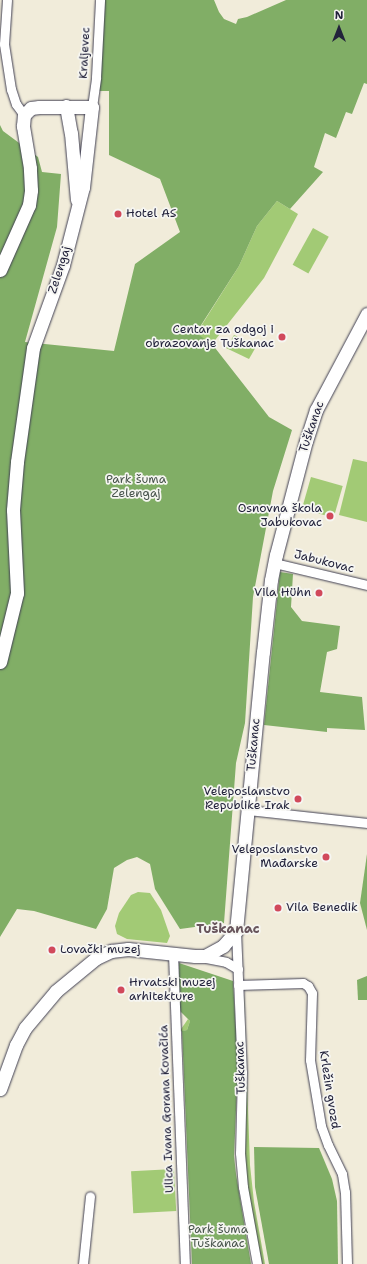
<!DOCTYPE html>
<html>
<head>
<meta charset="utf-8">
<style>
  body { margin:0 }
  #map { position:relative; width:367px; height:1264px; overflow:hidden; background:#f1ecda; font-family:"Shantell Sans",sans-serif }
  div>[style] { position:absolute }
  .green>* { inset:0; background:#a2ca75; transform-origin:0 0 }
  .forest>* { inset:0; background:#81ae66 }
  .roads { filter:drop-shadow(0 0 1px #414053) drop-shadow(0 0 1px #414053) }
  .street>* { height:9px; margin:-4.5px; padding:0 4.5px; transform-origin:4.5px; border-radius:4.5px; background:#fff }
  .secondary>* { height:13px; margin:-6.5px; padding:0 6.5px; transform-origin:6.5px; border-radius:6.5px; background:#fff }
  .dots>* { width:11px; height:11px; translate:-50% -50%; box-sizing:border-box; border:2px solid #f6f6f2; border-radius:50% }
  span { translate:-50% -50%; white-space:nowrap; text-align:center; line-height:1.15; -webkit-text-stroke:3.5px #f6f6f2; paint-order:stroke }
  .street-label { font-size:12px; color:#22223b }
  .poi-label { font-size:12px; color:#22223b }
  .left { translate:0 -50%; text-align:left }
  .right { translate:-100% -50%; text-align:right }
  .park-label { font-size:12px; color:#48544c }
  .neighbourhood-label { font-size:13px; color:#68555c; font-weight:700 }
  .north { position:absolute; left:319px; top:8px; width:40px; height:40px; -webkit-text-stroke:3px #f6f6f2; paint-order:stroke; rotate:0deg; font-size:11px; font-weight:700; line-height:16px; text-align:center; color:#22223b }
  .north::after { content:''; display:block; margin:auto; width:14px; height:18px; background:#22223b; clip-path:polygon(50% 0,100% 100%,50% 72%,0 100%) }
</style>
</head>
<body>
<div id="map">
  <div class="green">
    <div style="clip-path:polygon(277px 201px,298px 214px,264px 278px,212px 344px,196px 334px,239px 266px,257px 226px)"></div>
    <div style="left:313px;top:228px;width:18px;height:42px;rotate:29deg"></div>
    <div style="clip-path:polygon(234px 335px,257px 345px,249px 359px,226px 348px)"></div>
    <div style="clip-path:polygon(353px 459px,367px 462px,367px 522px,339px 515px)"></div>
    <div style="left:311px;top:477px;width:33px;height:33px;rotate:16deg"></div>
    <div style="clip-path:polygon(138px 892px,150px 893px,161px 910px,170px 936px,167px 943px,127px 939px,117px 934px,115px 926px,119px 913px,131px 895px)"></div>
    <div style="clip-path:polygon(243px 995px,244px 995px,250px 1165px,254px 1202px,265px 1264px,261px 1264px,248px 1190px,245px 1161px,246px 1097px)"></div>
    <div style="clip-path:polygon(188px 1019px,190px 1021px,187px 1030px,179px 1032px)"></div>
    <div style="left:174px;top:1169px;width:42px;height:43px;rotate:87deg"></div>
  </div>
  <div class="forest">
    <div style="clip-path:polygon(103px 0,214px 0,219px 12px,224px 19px,236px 24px,238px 19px,247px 17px,286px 0,367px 0,367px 84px,364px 83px,352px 114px,346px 112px,336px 138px,325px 133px,314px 167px,323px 172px,290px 209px,277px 201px,257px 226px,239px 266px,196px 333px,212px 344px,269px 417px,292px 430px,273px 491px,253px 597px,245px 723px,236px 763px,224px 923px,180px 929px,155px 889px,150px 864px,137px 857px,127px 860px,114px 868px,107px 909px,96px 929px,34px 911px,17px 909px,0 937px,0 125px,3px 131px,38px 157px,42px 172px,61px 174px,57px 227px,25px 342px,114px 351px,135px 264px,180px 232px,160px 179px,109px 155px,109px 91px,99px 91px)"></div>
    <div style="clip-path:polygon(280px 572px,293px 574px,291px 607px,302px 621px,340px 626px,337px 649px,327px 652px,320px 692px,362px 697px,365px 730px,327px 728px,327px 732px,264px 725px)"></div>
    <div style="clip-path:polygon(367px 854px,367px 930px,360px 903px)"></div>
    <div style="clip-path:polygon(179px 963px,233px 981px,238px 1064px,234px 1156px,236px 1174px,251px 1264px,192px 1264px,182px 1031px,187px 1030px,190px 1021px,178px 1009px)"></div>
    <div style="clip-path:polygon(367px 976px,367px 1000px,358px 1000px,357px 980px)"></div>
    <div style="clip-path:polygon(254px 1147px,319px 1148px,332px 1179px,337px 1201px,338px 1264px,269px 1264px,255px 1187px)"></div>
  </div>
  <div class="roads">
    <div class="street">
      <div style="left:7px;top:0;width:44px;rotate:93.9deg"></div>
      <div style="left:4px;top:44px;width:46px;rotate:81.2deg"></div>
      <div style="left:11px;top:89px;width:16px;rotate:72deg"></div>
      <div style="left:16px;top:104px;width:14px;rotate:54deg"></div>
      <div style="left:92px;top:107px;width:30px;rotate:-82deg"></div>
      <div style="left:96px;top:77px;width:77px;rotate:-87deg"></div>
      <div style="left:274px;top:563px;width:96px;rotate:13.3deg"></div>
      <div style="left:248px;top:810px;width:120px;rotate:6.2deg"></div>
      <div style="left:236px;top:931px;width:141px;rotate:87.6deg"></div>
      <div style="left:242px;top:1072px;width:81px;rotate:91.4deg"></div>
      <div style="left:240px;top:1153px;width:34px;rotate:85deg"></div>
      <div style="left:243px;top:1187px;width:78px;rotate:79.7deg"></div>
      <div style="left:173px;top:954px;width:310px;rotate:87.8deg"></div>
      <div style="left:201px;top:957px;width:25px;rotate:11deg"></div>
      <div style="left:226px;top:962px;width:14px;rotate:30deg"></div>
      <div style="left:238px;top:985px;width:65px;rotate:-1.8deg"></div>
      <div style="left:303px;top:983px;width:6px;rotate:31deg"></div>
      <div style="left:308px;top:986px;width:8px;rotate:60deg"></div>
      <div style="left:312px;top:993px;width:67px;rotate:91.7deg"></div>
      <div style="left:310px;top:1060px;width:67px;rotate:80.5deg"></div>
      <div style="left:321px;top:1126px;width:20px;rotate:70deg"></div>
      <div style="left:328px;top:1145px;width:32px;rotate:64deg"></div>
      <div style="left:342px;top:1174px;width:18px;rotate:81deg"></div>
      <div style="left:345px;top:1192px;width:72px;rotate:88.4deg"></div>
      <div style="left:83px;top:1264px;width:68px;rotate:-84.1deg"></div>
    </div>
    <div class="secondary">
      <div style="left:66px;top:106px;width:27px;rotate:80deg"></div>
      <div style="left:71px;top:133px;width:67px;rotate:84.9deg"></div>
      <div style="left:0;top:270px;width:71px;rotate:-66deg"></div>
      <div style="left:29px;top:205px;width:15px;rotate:-82deg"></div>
      <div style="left:31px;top:190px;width:22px;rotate:-93deg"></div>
      <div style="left:30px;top:168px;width:43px;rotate:-99.5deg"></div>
      <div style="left:23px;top:126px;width:11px;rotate:-85deg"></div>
      <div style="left:24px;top:115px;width:10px;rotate:-45deg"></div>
      <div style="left:31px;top:108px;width:8px;rotate:-7deg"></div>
      <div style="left:39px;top:107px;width:53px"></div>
      <div style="left:92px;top:107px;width:81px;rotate:96.4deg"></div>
      <div style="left:83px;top:187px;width:81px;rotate:104.4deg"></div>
      <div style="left:63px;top:265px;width:88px;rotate:109.9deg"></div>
      <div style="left:33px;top:348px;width:115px;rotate:98deg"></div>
      <div style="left:17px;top:462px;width:48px;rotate:94.8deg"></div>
      <div style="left:13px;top:510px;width:83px;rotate:87.2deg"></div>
      <div style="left:17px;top:593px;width:71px;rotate:103.8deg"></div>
      <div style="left:0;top:1089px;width:47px;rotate:-70deg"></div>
      <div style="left:16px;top:1045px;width:19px;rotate:-62deg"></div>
      <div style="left:25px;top:1028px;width:48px;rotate:-50deg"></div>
      <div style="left:56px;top:991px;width:52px;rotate:-39.5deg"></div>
      <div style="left:96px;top:958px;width:17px;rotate:-25deg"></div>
      <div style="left:111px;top:951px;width:17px;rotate:-7deg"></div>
      <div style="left:128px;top:949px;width:67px;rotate:6deg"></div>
      <div style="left:195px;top:956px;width:10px"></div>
      <div style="left:205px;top:956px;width:21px;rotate:-29deg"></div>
      <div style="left:223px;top:946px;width:20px;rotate:-49deg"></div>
      <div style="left:236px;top:931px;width:280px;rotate:-84.5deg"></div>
      <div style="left:263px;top:652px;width:72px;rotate:-83.7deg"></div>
      <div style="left:271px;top:580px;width:25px;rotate:-79deg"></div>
      <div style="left:276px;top:555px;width:118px;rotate:-75.3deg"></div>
      <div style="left:306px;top:441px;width:33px;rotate:-72deg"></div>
      <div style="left:316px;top:410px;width:109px;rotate:-62deg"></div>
    </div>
  </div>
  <div class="dots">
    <div style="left:118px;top:214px;background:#d1495b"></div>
    <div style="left:282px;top:337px;background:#d1495b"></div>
    <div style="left:330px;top:516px;background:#d1495b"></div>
    <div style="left:319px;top:593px;background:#d1495b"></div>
    <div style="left:298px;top:799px;background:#d1495b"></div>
    <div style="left:326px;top:857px;background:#d1495b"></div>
    <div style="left:278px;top:908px;background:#d1495b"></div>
    <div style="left:52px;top:950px;background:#d1495b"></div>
    <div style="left:121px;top:990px;background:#d1495b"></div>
  </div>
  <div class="street-label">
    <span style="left:85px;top:53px;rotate:-87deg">Kraljevec</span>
    <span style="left:60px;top:270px;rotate:-72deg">Zelengaj</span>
    <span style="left:312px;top:427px;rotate:-71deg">Tuškanac</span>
    <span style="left:324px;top:562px;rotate:14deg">Jabukovac</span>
    <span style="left:254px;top:745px;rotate:-85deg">Tuškanac</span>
    <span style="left:241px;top:1068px;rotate:-92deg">Tuškanac</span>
    <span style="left:329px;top:1090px;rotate:81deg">Krležin gvozd</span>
    <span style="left:167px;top:1109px;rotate:-92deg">Ulica Ivana Gorana Kovačića</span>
  </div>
  <div class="poi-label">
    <span class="left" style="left:126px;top:214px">Hotel AS</span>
    <span class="right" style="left:274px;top:337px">Centar za odgoj i<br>obrazovanje Tuškanac</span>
    <span class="right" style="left:322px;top:516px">Osnovna škola<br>Jabukovac</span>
    <span class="right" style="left:311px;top:593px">Vila Hühn</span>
    <span class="right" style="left:290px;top:799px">Veleposlanstvo<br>Republike Irak</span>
    <span class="right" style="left:318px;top:857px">Veleposlanstvo<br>Mađarske</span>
    <span class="left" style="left:286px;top:908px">Vila Benedik</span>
    <span class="left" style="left:60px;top:950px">Lovački muzej</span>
    <span class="left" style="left:129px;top:990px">Hrvatski muzej<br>arhitekture</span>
  </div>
  <div class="park-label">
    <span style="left:136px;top:487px">Park šuma<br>Zelengaj</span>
    <span style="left:218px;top:1237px">Park šuma<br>Tuškanac</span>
  </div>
  <div class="neighbourhood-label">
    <span style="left:228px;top:929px">Tuškanac</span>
  </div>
  <div class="north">N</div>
</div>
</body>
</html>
